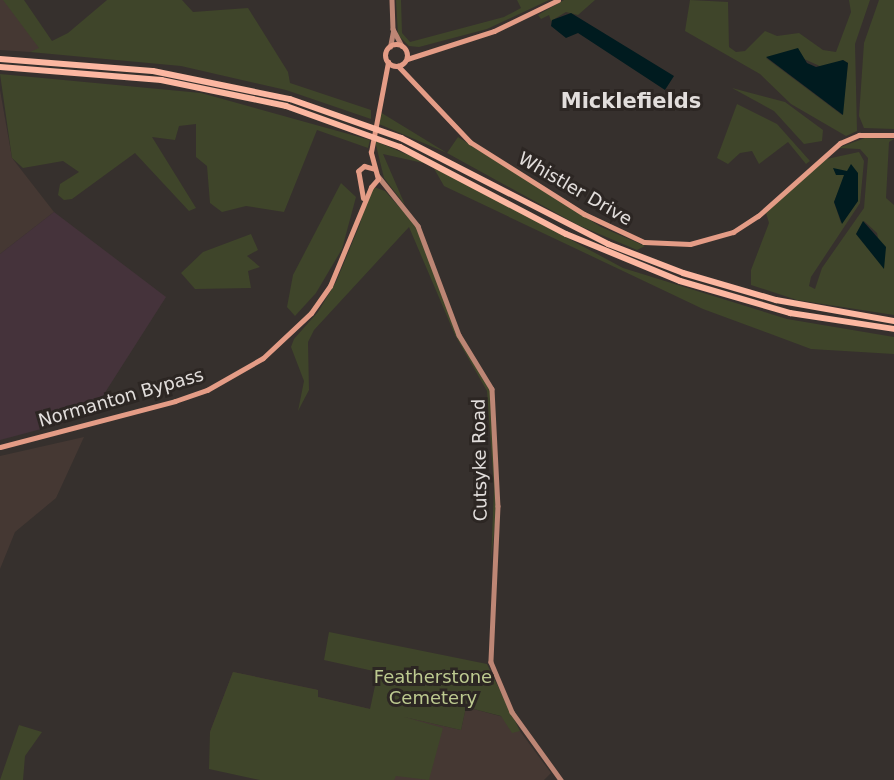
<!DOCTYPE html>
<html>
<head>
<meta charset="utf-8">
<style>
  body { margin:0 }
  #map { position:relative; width:894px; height:780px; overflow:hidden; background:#36302d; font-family:"DejaVu Sans",sans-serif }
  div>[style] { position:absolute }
  .built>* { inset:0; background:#453833 }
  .industrial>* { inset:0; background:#45333b }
  .green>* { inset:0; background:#3f452a }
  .water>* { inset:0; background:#001b1f }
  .secondary>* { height:4.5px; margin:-2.25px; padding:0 2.25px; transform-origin:2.25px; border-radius:2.25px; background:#bd8675 }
  .primary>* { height:5px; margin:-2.5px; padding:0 2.5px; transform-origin:2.5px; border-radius:2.5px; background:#e49c86 }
  .primary>.ring { margin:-2.5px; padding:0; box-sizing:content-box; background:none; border:5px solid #e49c86; border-radius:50% }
  .highway>* { height:6px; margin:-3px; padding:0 3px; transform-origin:3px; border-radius:3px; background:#fcb7a1 }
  span { translate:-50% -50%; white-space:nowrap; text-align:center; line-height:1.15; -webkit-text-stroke:6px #2c2623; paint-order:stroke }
  .street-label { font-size:18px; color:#e2dedc }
  .park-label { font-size:18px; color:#bdca90 }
  .quarter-label { font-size:21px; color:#e2dedc; font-weight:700 }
</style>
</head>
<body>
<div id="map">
  <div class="built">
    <div style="clip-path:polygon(0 0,9px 0,40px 49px,30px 52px,0 50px)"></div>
    <div style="clip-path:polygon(0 90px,12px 158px,54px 212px,0 254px)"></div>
    <div style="clip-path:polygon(84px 437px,56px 498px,15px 532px,0 569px,0 456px)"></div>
    <div style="clip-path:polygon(233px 672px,318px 690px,318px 697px,461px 730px,466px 707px,511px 719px,551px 773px,544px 780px,261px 780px,210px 732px)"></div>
  </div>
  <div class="industrial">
    <div style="clip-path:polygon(54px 212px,166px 297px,90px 416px,0 440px,0 254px)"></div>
  </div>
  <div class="green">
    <div style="clip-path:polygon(3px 0,24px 0,52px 41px,68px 33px,107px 0,182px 0,193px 12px,248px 8px,288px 72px,290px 83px,371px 110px,371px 119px,286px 90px,181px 66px,30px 52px,39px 48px)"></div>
    <div style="clip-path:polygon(396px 0,401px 0,402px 33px,410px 42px,504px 17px,521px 8px,517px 0,549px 0,487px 29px,419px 47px,409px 46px,398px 35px)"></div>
    <div style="clip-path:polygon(564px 0,595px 0,578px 15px,566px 12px,551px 21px,549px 15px,541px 19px,538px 15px)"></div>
    <div style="clip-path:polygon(evenodd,690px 0,728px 2px,729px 47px,736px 52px,745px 51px,765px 31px,777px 36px,799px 33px,823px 50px,836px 52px,851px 12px,849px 0,870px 0,855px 44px,857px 131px,846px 136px,791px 104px,760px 74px,685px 31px,690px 0,766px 58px,802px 58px,824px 68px,843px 60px,848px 63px,842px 115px,766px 58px)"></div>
    <div style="clip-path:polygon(879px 0,894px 0,894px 129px,864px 128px,859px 116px,864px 43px)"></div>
    <div style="clip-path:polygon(0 74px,201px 93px,370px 140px,368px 148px,317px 130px,284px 212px,246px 206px,222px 212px,210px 203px,207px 166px,196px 157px,196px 124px,179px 126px,175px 140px,152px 137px,196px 208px,189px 211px,135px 153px,72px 199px,64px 200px,58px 195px,60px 184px,79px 172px,63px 161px,23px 168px,12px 158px)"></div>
    <div style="clip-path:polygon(732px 88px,785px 102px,823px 130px,822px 141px,804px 144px,774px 111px)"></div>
    <div style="clip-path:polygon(737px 104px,777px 124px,810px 161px,806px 164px,788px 142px,759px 164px,752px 151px,740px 153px,728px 164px,717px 158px)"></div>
    <div style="clip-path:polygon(380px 112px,447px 153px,458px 137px,601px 227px,645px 246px,637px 250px,578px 225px,447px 153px,379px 124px)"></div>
    <div style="clip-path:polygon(evenodd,865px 138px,894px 139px,889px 142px,886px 198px,894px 205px,894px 315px,797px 300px,751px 285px,751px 270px,769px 223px,766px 213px,822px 160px,859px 152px,864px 161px,860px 203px,811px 277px,809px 286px,815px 289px,822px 268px,864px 208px,868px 158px,860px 149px,838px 148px,865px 138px,847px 171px,858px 201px,841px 223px,834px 202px,847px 171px,865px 138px,864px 221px,877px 233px,884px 268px,856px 234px,864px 221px)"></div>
    <div style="clip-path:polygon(375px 141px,432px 165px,623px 268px,787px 319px,894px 337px,894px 354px,811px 349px,703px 309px,444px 186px,432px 165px,383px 154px,405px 205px,384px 178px)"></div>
    <div style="clip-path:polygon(341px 183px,356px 197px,342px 249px,316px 293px,295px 316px,287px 307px,293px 275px)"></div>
    <div style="clip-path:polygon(374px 187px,385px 191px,417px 227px,460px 339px,491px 388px,497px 507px,491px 561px,494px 489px,487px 391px,455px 335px,409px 227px,314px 330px,308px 342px,309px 390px,298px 411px,304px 381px,291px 347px,294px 339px,318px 312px,336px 282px,360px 224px,367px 194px)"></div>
    <div style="clip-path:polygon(251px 234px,258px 250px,247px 256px,260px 267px,248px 271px,251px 288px,195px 289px,181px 273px,203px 252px)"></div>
    <div style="clip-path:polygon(329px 632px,487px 664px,520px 731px,512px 733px,501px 716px,466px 707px,461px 730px,404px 717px,443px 728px,429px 780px,396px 776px,394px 780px,260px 780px,209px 769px,210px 732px,233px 672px,318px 690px,318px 697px,370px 709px,378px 672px,324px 660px)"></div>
    <div style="clip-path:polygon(19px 725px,42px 732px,25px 756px,23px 780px,0 780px)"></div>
  </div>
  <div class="water">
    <div style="clip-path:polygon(571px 13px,674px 76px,665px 90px,578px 33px,566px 38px,551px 26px,552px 20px)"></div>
    <div style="clip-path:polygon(798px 48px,807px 63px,816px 67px,843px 60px,848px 63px,843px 115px,766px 57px)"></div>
    <div style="clip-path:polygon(851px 164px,858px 173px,858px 201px,842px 224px,834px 202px,844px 175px,836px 175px,833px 168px,847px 171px)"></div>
    <div style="clip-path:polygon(863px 221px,886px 247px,884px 269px,856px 234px)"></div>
  </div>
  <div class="secondary">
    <div style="left:392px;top:0;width:29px;rotate:88deg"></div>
    <div style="left:393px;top:29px;width:19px;rotate:62deg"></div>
    <div style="left:390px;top:47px;width:16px;rotate:-79deg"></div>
    <div style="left:378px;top:176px;width:64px;rotate:51.3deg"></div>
    <div style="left:418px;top:226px;width:116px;rotate:69.4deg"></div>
    <div style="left:459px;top:335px;width:63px;rotate:58.6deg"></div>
    <div style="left:492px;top:389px;width:117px;rotate:87.1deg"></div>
    <div style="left:498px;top:506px;width:156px;rotate:92.6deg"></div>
    <div style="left:491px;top:662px;width:54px;rotate:67.2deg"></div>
    <div style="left:512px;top:712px;width:84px;rotate:54.2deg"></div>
  </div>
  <div class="primary">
    <div class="ring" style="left:385px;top:44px;width:17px;height:17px"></div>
    <div style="left:407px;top:59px;width:91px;rotate:-17.8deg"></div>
    <div style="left:494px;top:31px;width:71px;rotate:-25.8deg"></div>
    <div style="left:398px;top:66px;width:105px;rotate:46.5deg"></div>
    <div style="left:470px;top:142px;width:135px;rotate:32.3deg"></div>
    <div style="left:584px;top:214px;width:66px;rotate:25deg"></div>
    <div style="left:644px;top:242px;width:46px;rotate:2.5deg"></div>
    <div style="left:690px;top:244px;width:45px;rotate:-15.6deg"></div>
    <div style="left:733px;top:232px;width:30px;rotate:-33deg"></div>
    <div style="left:758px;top:216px;width:110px;rotate:-41.7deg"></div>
    <div style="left:840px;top:143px;width:21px;rotate:-23deg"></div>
    <div style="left:859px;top:135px;width:35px"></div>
    <div style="left:371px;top:187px;width:11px;rotate:-49deg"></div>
    <div style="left:378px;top:179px;width:28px;rotate:-105deg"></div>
    <div style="left:371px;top:152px;width:92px;rotate:-79.3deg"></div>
    <div style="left:363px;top:198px;width:27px;rotate:-100deg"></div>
    <div style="left:358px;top:171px;width:8px;rotate:-40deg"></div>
    <div style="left:364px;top:166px;width:11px;rotate:15deg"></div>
    <div style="left:0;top:447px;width:181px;rotate:-14.7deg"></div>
    <div style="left:175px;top:401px;width:34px;rotate:-19deg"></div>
    <div style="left:207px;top:390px;width:64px;rotate:-29.7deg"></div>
    <div style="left:263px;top:358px;width:66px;rotate:-43.2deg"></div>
    <div style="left:311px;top:313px;width:33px;rotate:-55deg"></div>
    <div style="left:330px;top:286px;width:107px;rotate:-67.5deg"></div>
  </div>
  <div class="highway">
    <div style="left:0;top:59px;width:153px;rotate:4.5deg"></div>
    <div style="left:153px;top:71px;width:140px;rotate:11.6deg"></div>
    <div style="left:290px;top:99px;width:118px;rotate:19.4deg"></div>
    <div style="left:401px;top:138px;width:233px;rotate:27.1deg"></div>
    <div style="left:608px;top:244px;width:80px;rotate:21.1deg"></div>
    <div style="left:683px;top:273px;width:97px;rotate:16.2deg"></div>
    <div style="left:776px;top:300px;width:120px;rotate:10.1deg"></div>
    <div style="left:0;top:67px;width:162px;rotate:4.6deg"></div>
    <div style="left:161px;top:80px;width:128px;rotate:11.7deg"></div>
    <div style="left:286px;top:106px;width:121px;rotate:19.8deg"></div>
    <div style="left:400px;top:147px;width:187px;rotate:27.7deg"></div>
    <div style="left:566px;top:234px;width:123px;rotate:22.4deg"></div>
    <div style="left:680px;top:281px;width:115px;rotate:16.2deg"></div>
    <div style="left:790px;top:313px;width:105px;rotate:8.7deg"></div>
  </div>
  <div class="street-label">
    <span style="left:575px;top:189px;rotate:30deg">Whistler Drive</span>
    <span style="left:121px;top:398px;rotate:-16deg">Normanton Bypass</span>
    <span style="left:480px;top:460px;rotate:-91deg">Cutsyke Road</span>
  </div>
  <div class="park-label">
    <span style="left:433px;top:688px">Featherstone<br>Cemetery</span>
  </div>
  <div class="quarter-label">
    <span style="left:631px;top:101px">Micklefields</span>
  </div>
</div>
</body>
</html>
